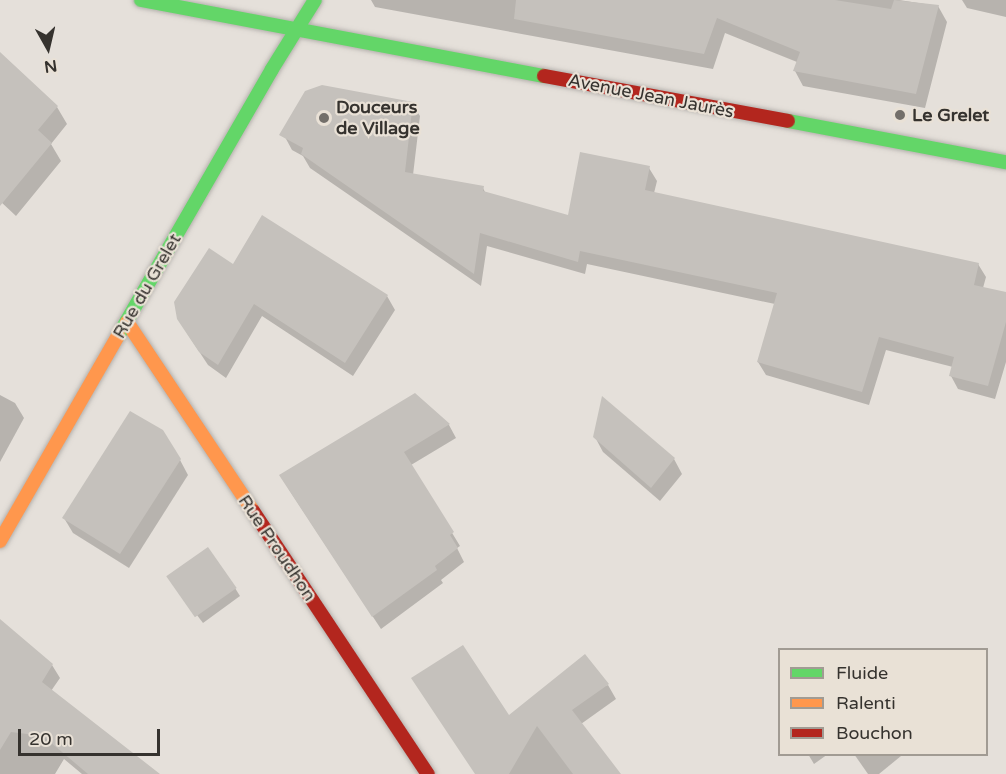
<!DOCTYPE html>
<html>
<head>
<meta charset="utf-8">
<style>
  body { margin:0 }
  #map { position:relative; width:1006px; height:774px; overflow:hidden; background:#e5e0da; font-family:"Varela Round",sans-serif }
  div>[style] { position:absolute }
  .shadow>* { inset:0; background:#0003 }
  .building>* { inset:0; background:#c5c1bc; transform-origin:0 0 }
  .roads { filter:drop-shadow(0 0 2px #b5b1ad) drop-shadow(0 0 2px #b5b1ad) }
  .fast>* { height:14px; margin:-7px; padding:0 7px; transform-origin:7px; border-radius:7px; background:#63d668 }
  .slow>* { height:14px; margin:-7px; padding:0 7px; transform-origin:7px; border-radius:7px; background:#ff974d }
  .jam>* { height:14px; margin:-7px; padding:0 7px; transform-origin:7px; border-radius:7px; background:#b3261e }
  .dots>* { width:16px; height:16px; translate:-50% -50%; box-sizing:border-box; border:3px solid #e9e1d6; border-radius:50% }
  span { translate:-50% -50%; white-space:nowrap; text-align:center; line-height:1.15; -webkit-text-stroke:4.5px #e9e1d6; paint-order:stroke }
  .street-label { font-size:18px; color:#35322e }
  .poi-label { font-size:18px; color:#35322e; font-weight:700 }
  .left { translate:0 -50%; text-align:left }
  .legend { position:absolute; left:778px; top:648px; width:210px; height:108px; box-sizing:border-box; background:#e9e1d6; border:2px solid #a19b93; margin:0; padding:8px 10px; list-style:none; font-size:18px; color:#35322e }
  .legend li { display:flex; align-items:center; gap:12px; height:30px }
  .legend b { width:30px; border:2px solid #a19b93 }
  .north { position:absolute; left:18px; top:18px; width:60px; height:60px; -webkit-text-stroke:4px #e9e1d6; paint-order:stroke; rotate:172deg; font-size:16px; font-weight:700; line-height:24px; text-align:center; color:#35322e }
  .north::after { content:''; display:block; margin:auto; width:21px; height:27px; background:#35322e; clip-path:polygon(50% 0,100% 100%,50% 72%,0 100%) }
  .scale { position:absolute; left:18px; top:729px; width:142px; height:27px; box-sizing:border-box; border:3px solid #35322e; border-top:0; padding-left:8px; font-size:18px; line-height:21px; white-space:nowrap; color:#35322e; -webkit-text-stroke:4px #e9e1d6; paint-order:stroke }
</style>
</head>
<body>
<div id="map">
  <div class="shadow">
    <div style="clip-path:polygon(371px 0,899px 0,938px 6px,947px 22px,925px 108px,803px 86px,795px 71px,797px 62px,725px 33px,713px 69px,375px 7px)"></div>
    <div style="clip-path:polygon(962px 0,1006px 0,1006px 17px,967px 8px)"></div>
    <div style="clip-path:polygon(0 54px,57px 107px,67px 124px,51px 144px,61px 161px,16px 216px,0 201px)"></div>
    <div style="clip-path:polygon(412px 103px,420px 116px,413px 175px,483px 188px,486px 194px,569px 217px,649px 168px,657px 181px,654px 193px,978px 264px,986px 277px,983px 288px,1006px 294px,1006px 362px,995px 399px,958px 389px,951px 376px,953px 367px,886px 350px,869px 405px,766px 375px,758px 362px,775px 304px,587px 264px,585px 274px,487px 246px,481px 286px,310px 168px,303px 156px,292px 150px,285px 137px)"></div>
    <div style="clip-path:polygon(234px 266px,387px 296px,395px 310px,353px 376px,262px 316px,226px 378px,208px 365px,187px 333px)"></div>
    <div style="clip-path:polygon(0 395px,15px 403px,24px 418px,0 462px)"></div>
    <div style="clip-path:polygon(415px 395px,449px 425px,456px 438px,411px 465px,460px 546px,457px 548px,464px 562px,441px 580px,443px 583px,381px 629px,288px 488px)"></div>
    <div style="clip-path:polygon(595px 437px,674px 459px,682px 474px,660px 501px,603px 452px)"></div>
    <div style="clip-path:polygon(180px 460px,188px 475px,129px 568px,73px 533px,64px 518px)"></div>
    <div style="clip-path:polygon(174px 585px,235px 588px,240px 596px,203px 623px)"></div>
    <div style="clip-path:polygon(0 621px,52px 665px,60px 678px,51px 691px,147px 774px,82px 774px,64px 759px,55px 774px,0 774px)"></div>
    <div style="clip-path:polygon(608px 685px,616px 699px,581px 724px,619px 774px,475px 774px,509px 717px)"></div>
    <div style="clip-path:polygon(808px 754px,828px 754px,814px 764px)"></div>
    <div style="clip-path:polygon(854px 754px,900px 754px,901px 756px,879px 774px,868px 774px)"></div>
  </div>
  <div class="building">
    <div style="clip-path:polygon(516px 0,835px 0,891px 9px,894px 0,939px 5px,916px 94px,793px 71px,800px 52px,717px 18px,704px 54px,514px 19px)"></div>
    <div style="clip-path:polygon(0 52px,58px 106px,38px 130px,52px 143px,0 206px)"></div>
    <div style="clip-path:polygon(322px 85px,413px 102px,405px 172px,484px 186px,483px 191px,568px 215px,580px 152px,650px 166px,645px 190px,979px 263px,974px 285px,1006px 292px,1006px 322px,988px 386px,949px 376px,954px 357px,879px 337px,862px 392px,757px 362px,777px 293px,580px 251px,578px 262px,480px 233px,474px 274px,301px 154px,303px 148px,279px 135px,305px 91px)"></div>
    <div style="clip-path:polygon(262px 215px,388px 295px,345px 363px,254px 304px,218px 365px,199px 352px,177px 319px,174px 302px,209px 248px,233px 264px)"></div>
    <div style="clip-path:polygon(415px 393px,450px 424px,404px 452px,454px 532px,450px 535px,458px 548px,435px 566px,437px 570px,372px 617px,279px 475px)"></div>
    <div style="clip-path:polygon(602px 396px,675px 458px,651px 488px,593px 437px)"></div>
    <div style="clip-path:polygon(130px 411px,163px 430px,181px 459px,120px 554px,62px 518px)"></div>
    <div style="left:208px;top:547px;width:50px;height:51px;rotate:55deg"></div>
    <div style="clip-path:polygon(0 619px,53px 664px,42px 682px,160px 774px,88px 774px,43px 736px,11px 732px,0 750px)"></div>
    <div style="clip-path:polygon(463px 645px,509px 715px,585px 654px,609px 684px,572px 710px,621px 774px,573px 774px,537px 726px,509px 774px,475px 774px,411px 678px)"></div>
  </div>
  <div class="roads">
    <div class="fast">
      <div style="left:141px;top:0;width:410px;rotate:10.7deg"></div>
      <div style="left:788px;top:121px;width:222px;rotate:10.7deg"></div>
      <div style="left:118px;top:336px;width:308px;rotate:-60deg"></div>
      <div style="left:272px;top:69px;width:81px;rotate:-58.1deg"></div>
    </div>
    <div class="slow">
      <div style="left:127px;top:322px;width:227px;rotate:56.3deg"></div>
      <div style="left:0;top:541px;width:237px;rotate:-60.1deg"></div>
    </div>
    <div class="jam">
      <div style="left:544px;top:76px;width:248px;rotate:10.4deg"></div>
      <div style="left:253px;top:511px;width:316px;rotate:56.4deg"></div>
    </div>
  </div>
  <div class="dots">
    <div style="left:900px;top:115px;background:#736f6a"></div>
    <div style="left:324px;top:118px;background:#736f6a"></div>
  </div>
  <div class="street-label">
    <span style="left:651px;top:96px;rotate:11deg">Avenue Jean Jaurès</span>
    <span style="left:147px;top:286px;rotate:-60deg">Rue du Grelet</span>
    <span style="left:277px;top:548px;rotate:56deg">Rue Proudhon</span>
  </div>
  <div class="poi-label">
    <span class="left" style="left:336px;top:118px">Douceurs<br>de Village</span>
    <span class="left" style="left:912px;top:115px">Le Grelet</span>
  </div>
  <ul class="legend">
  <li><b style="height:8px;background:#63d668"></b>Fluide</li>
  <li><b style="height:8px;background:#ff974d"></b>Ralenti</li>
  <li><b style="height:8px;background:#b3261e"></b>Bouchon</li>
  </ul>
  <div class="north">N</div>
  <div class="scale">20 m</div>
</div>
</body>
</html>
